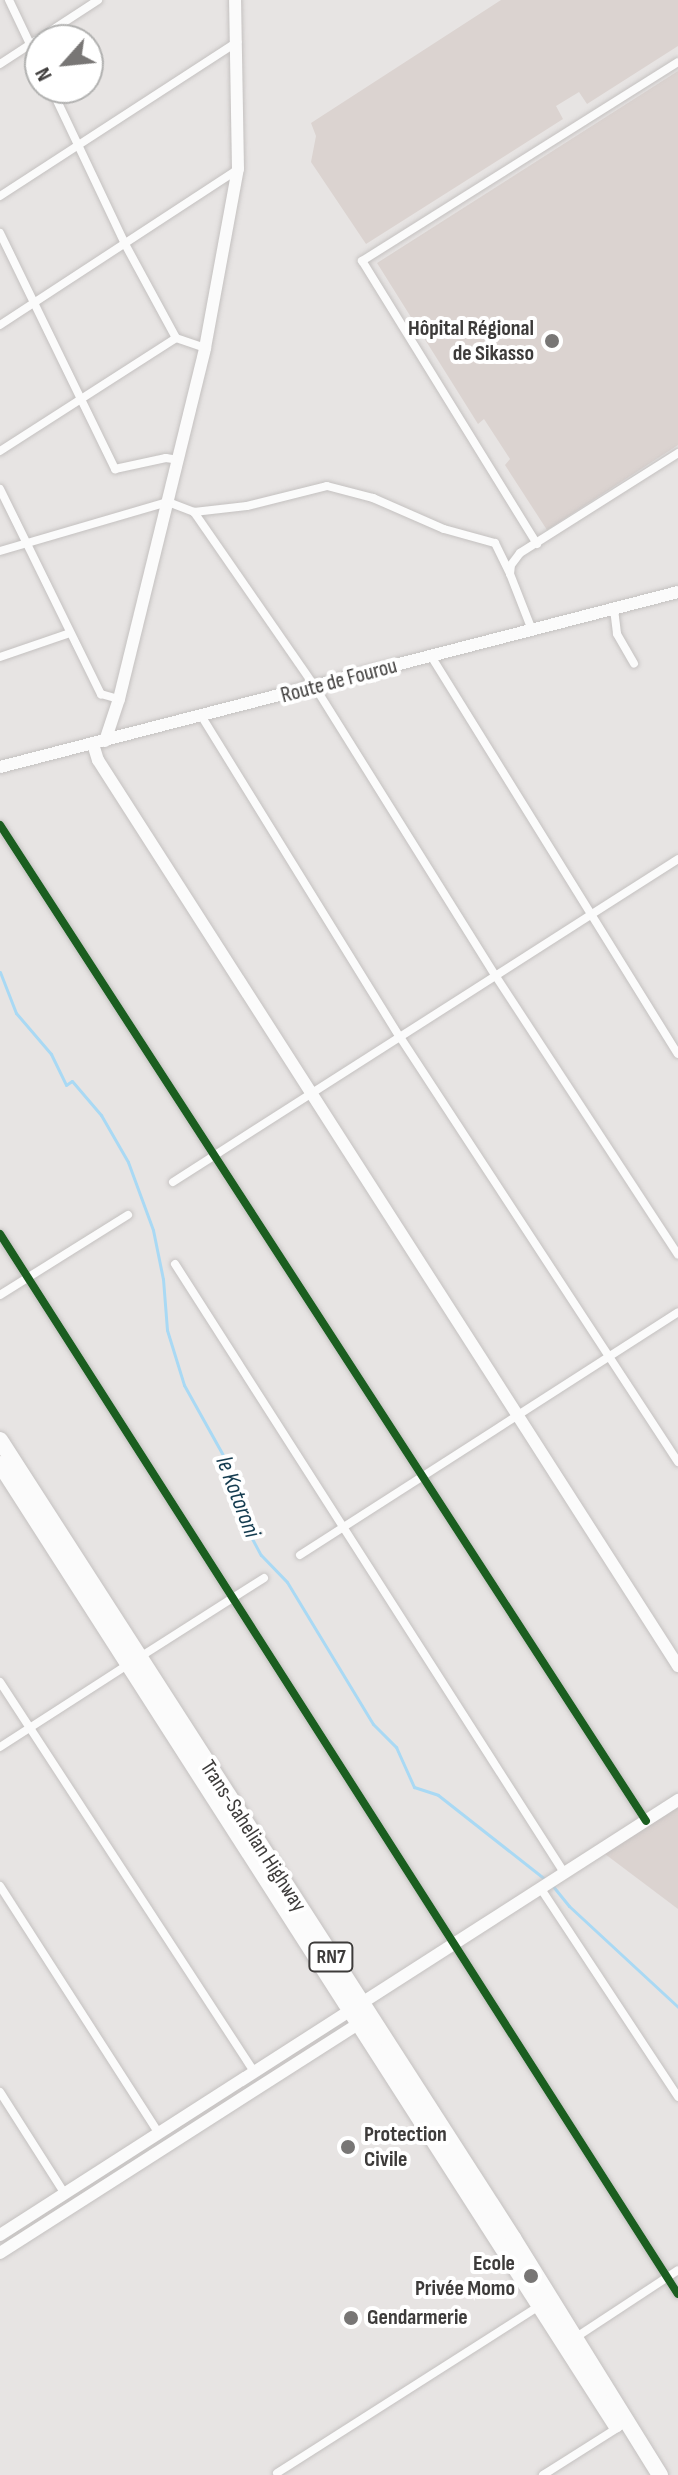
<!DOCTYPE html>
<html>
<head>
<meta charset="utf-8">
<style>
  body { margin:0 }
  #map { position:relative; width:678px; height:2475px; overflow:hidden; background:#e7e4e3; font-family:"Sofia Sans Condensed",sans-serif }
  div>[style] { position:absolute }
  .built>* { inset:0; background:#dbd3d0 }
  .stream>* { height:3px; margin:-1.5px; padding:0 1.5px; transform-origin:1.5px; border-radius:1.5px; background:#a9d9f4 }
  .roads { filter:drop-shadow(0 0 2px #c4c1c0) drop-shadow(0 0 2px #c4c1c0) }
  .street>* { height:8px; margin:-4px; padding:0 4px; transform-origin:4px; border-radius:4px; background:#fbfbfb }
  .secondary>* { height:12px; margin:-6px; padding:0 6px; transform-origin:6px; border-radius:6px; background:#fbfbfb }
  .highway>* { height:16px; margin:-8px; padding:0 8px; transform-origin:8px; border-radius:8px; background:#fbfbfb }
  .cycleway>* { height:8px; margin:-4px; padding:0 4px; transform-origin:4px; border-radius:4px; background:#1b5e20 }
  .dots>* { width:22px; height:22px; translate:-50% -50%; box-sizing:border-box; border:4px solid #fff; border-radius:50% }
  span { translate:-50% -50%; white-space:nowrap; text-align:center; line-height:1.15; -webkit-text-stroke:8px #fff; paint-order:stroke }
  .shield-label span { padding:2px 6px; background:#fff; border:2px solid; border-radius:6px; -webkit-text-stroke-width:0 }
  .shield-label { font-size:20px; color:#3d3b3a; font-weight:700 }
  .poi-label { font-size:22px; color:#3d3b3a; font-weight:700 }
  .right { translate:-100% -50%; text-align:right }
  .left { translate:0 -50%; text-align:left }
  .street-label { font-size:22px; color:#3d3b3a }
  .water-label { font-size:24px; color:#133b4f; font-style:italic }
  .north { position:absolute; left:24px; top:24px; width:80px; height:80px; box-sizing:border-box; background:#fff; border:2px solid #b1b1b0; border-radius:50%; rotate:243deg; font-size:22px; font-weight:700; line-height:32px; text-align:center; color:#3d3b3a }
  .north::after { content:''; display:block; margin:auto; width:28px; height:36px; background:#787675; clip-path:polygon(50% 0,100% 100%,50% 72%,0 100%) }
</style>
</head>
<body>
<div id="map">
  <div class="built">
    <div style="clip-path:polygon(501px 0,678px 0,678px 46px,587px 104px,579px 92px,556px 106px,563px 119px,366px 244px,311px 162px,316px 136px,311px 123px)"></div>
    <div style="clip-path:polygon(678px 71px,678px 445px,547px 530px,505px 465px,510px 459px,484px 419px,478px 424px,377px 263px)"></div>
    <div style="clip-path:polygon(678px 1807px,678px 1909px,605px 1854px)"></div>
  </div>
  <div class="stream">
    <div style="left:0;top:972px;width:44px;rotate:68.7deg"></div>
    <div style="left:16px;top:1013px;width:54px;rotate:49.5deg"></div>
    <div style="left:51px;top:1054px;width:34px;rotate:64deg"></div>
    <div style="left:66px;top:1085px;width:7px;rotate:-34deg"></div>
    <div style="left:72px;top:1081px;width:45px;rotate:49.5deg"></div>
    <div style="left:101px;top:1115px;width:54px;rotate:60.1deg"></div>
    <div style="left:128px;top:1162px;width:72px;rotate:69.8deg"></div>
    <div style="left:153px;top:1230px;width:50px;rotate:78.5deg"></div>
    <div style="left:163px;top:1279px;width:51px;rotate:85.5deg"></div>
    <div style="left:167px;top:1330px;width:58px;rotate:72.8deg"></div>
    <div style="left:184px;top:1385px;width:93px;rotate:60.9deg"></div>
    <div style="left:229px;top:1466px;width:37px;rotate:66deg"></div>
    <div style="left:244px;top:1500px;width:31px;rotate:83deg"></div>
    <div style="left:248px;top:1531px;width:27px;rotate:62deg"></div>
    <div style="left:261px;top:1555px;width:37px;rotate:46deg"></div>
    <div style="left:287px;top:1582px;width:166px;rotate:58.8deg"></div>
    <div style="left:373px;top:1724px;width:33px;rotate:45deg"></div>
    <div style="left:396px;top:1747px;width:44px;rotate:65.8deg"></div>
    <div style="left:414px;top:1787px;width:25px;rotate:18deg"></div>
    <div style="left:438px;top:1795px;width:137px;rotate:38.2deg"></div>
    <div style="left:552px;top:1885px;width:27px;rotate:51deg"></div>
    <div style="left:569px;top:1906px;width:149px;rotate:42.8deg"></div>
  </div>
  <div class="roads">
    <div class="street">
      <div style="left:9px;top:0;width:72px;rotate:64.5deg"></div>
      <div style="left:0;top:64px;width:117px;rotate:-33.1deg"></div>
      <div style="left:51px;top:88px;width:173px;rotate:64.6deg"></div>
      <div style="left:125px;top:244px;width:107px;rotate:61.5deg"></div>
      <div style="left:176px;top:338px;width:31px;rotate:19deg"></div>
      <div style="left:0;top:196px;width:283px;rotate:-33deg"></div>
      <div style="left:0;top:233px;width:263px;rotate:64deg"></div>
      <div style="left:115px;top:469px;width:52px;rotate:-12.2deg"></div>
      <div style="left:166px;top:458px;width:12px;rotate:9deg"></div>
      <div style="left:0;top:325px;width:283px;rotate:-33.2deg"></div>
      <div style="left:0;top:451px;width:209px;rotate:-32.7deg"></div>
      <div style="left:0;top:489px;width:229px;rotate:63.8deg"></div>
      <div style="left:101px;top:694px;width:19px;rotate:16deg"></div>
      <div style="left:194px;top:512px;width:53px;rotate:-6.5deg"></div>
      <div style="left:247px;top:506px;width:82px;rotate:-14deg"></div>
      <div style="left:327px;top:486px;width:48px;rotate:14.6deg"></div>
      <div style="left:373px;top:498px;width:77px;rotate:23.6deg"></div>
      <div style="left:444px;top:529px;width:53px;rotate:15.4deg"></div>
      <div style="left:495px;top:543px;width:34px;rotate:64deg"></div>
      <div style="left:537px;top:544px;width:333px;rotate:-121.7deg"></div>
      <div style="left:362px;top:261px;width:373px;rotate:-32.2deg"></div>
      <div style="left:0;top:551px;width:175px;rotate:-16.3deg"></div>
      <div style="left:168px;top:502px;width:28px;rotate:21deg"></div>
      <div style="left:194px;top:512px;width:213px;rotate:55.3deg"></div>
      <div style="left:315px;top:687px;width:340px;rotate:58deg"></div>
      <div style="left:495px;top:975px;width:334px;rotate:56.8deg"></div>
      <div style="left:614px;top:609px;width:25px;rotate:83deg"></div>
      <div style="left:617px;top:634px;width:34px;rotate:60deg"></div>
      <div style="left:532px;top:630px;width:60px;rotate:-111.4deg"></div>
      <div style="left:510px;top:574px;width:9px;rotate:-84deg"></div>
      <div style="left:511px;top:565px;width:15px;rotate:-53deg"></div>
      <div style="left:520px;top:553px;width:187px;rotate:-32.3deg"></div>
      <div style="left:431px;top:656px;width:468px;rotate:58.2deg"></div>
      <div style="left:0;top:657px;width:74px;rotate:-18.9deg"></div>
      <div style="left:202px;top:717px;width:376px;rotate:58.3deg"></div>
      <div style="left:400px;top:1037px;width:508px;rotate:56.81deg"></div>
      <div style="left:0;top:825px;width:1187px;rotate:57.03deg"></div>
      <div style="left:173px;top:1182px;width:599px;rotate:-32.6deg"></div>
      <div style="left:0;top:1234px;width:1258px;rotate:57.4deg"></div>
      <div style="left:175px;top:1264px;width:724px;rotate:57.41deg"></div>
      <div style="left:0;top:1295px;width:151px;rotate:-32deg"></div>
      <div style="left:300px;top:1555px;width:449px;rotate:-32.7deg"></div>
      <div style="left:140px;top:1657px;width:147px;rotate:-32.5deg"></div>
      <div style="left:0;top:1682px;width:465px;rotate:56.9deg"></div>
      <div style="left:0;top:1747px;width:153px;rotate:-32.8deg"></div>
      <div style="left:0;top:1886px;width:295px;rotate:57.3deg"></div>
      <div style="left:541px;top:1889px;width:249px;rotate:56.6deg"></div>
      <div style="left:0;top:2092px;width:121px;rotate:57.5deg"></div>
      <div style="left:575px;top:2338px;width:123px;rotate:-33.4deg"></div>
      <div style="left:277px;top:2473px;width:311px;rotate:-32.5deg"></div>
      <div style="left:543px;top:2475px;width:90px;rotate:-32.3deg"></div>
    </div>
    <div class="secondary">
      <div style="left:105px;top:741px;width:44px;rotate:-71.6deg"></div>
      <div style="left:119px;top:699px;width:361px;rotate:-76.2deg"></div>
      <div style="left:205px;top:348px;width:182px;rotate:-79.6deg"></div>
      <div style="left:238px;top:169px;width:169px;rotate:-91deg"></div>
      <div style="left:93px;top:744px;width:17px;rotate:73deg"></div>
      <div style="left:98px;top:760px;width:1076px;rotate:57.37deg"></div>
      <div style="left:0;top:767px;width:700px;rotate:-14.47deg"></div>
      <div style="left:0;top:2235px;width:806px;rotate:-32.68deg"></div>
      <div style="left:0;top:2253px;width:433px;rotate:-32.6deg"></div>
    </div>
    <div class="highway">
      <div style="left:0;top:1440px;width:949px;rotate:57.26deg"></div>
      <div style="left:513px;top:2238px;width:279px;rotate:58.2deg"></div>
      <div style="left:0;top:1464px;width:1141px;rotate:57.34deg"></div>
    </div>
  </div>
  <div class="cycleway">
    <div style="left:0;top:825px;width:1187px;rotate:57.03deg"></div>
    <div style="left:0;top:1234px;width:1258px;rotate:57.4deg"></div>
  </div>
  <div class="dots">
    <div style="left:552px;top:341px;background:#787675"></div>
    <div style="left:348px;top:2147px;background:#787675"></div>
    <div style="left:531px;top:2276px;background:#787675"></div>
    <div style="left:351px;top:2318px;background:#787675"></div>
  </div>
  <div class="shield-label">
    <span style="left:331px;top:1957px">RN7</span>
  </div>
  <div class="poi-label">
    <span class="right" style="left:534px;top:341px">Hôpital Régional<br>de Sikasso</span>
    <span class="left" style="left:364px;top:2147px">Protection<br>Civile</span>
    <span class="right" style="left:515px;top:2276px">Ecole<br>Privée Momo</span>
    <span class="left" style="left:367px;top:2318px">Gendarmerie</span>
  </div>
  <div class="street-label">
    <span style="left:339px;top:681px;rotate:-15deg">Route de Fourou</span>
    <span style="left:253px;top:1836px;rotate:57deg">Trans-Sahelian Highway</span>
  </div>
  <div class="water-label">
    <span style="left:238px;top:1497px;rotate:69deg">le Kotoroni</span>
  </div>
  <div class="north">N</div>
</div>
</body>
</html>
